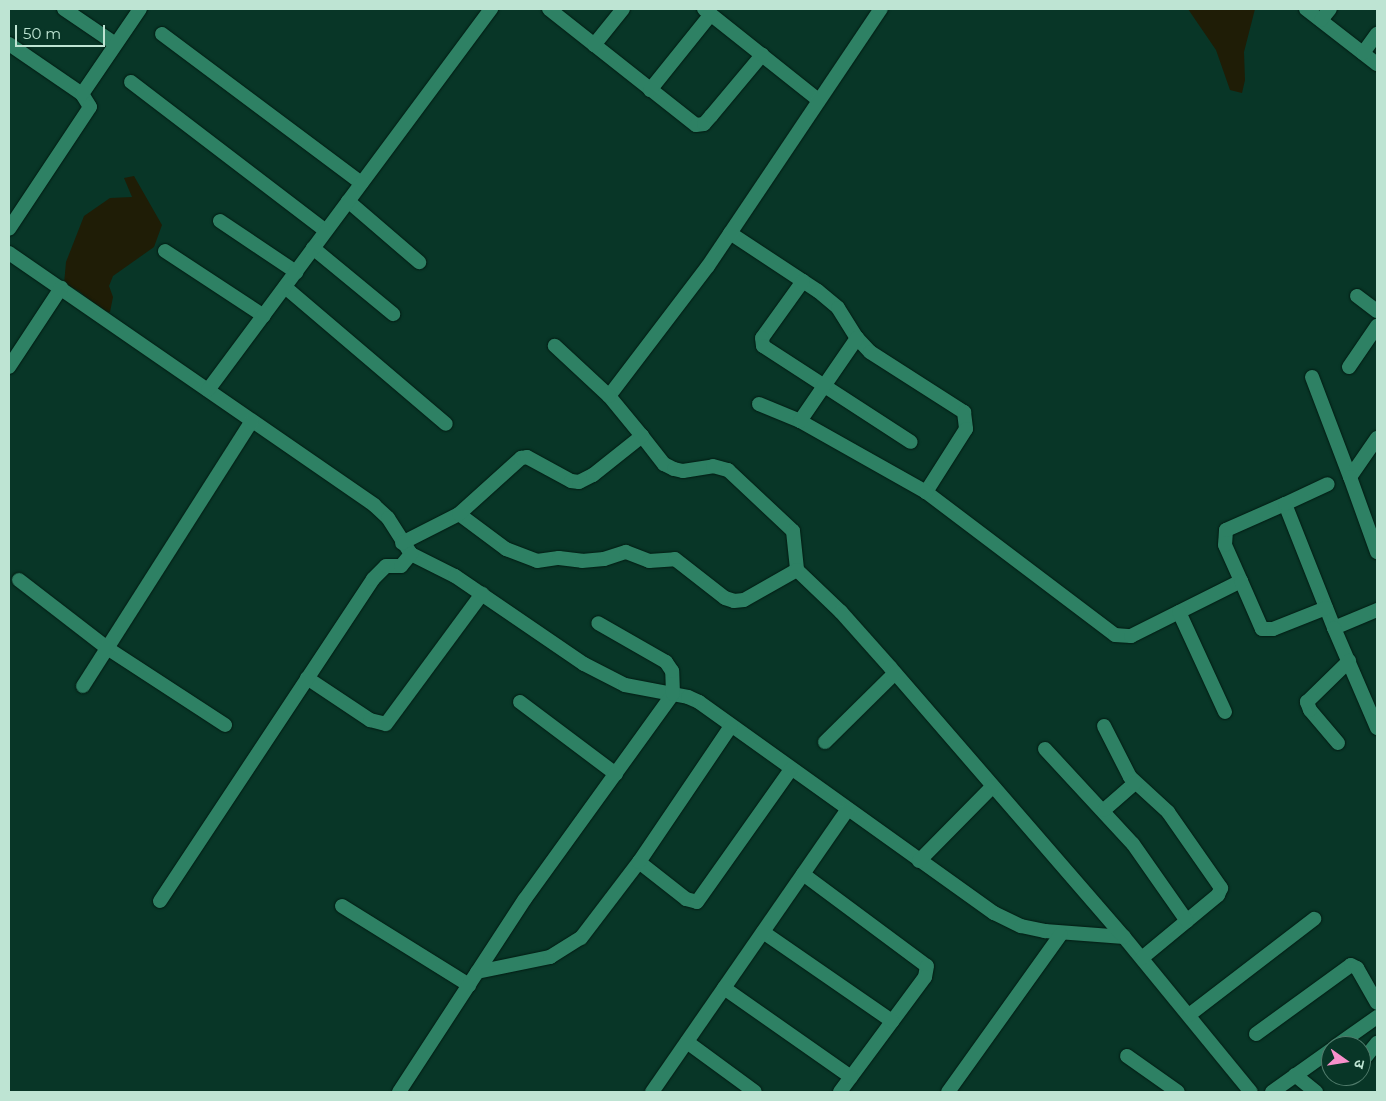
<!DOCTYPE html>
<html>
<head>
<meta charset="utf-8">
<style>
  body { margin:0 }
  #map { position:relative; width:1386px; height:1101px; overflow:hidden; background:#083627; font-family:Montserrat,"Noto Sans Devanagari",sans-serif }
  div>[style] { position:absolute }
  .water>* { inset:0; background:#1f1d06 }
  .roads { filter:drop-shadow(0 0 1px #021b12) drop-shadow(0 0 1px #021b12) }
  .minor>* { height:14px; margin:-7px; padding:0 7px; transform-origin:7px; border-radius:7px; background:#2e8164 }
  span { translate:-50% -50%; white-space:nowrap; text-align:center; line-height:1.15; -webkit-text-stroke:5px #083627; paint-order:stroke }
  .frame { position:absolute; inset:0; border:10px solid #bee4d3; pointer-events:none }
  .north { position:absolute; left:1321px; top:1036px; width:50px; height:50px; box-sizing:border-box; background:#083627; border:1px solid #517c6c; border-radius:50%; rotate:103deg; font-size:14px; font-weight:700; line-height:20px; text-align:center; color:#bee4d3 }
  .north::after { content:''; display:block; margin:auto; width:18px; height:22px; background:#f890cb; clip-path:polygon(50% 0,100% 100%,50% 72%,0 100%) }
  .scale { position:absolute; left:15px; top:25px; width:90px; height:22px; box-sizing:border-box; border:2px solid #bee4d3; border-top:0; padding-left:6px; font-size:15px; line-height:18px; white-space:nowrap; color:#bee4d3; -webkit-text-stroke:4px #083627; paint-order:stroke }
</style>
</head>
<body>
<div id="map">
  <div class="water">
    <div style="clip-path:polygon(1188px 9px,1255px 9px,1244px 52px,1245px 80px,1242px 93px,1230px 90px,1216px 50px)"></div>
    <div style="clip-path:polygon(134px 176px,162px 225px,154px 247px,113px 276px,109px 286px,113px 297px,110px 312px,100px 311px,79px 291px,64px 284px,66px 262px,84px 216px,110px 198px,132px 197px,124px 178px)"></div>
  </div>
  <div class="roads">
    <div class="minor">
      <div style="left:64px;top:9px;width:60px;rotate:34.2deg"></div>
      <div style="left:549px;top:9px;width:187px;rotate:38.3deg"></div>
      <div style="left:696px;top:125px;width:8px;rotate:-7deg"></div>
      <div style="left:704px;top:124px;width:11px;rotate:-49deg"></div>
      <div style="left:711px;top:116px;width:80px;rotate:-50.1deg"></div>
      <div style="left:704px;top:9px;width:144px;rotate:38.5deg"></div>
      <div style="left:1306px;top:9px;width:90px;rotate:37.8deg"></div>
      <div style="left:1321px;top:20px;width:14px;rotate:-51deg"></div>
      <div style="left:162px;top:34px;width:249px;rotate:36.8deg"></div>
      <div style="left:9px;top:44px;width:88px;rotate:34.4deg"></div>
      <div style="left:82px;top:94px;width:15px;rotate:58deg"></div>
      <div style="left:90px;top:107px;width:146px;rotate:123.6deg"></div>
      <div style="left:594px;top:45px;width:46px;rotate:-51.1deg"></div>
      <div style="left:1363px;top:53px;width:24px;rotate:-54deg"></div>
      <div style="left:131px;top:82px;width:245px;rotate:37.4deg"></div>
      <div style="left:650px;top:90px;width:97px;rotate:-51.2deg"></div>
      <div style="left:82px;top:94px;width:103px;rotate:-55.7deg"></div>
      <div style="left:348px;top:201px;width:94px;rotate:40.7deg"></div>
      <div style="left:220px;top:221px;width:92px;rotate:33.9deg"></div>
      <div style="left:730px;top:233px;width:105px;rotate:33.4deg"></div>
      <div style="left:818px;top:291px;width:26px;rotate:40deg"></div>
      <div style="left:838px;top:308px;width:36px;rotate:58deg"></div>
      <div style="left:857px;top:338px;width:19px;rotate:47deg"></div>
      <div style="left:870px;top:352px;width:112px;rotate:32.6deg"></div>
      <div style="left:964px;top:412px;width:17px;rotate:83deg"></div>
      <div style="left:966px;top:429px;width:75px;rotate:122.4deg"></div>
      <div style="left:926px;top:492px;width:237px;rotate:37.1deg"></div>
      <div style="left:1115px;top:635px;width:16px;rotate:4deg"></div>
      <div style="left:1131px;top:636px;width:123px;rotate:-26.6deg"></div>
      <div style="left:1241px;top:581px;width:39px;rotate:-114deg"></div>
      <div style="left:1225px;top:545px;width:15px;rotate:-86deg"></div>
      <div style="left:1226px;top:530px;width:64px;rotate:-23.8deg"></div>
      <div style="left:1285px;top:504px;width:133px;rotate:68.4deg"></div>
      <div style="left:1334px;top:628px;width:47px;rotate:-22.7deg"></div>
      <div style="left:313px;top:248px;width:104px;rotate:39.5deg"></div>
      <div style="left:165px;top:251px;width:118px;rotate:33.3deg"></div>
      <div style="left:9px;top:253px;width:444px;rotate:34.6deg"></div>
      <div style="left:374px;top:505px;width:19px;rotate:43deg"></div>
      <div style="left:388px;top:518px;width:43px;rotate:57.4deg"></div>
      <div style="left:411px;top:554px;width:49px;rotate:26.6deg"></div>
      <div style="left:455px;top:576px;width:156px;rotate:34.3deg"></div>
      <div style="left:584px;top:664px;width:46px;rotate:27.1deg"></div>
      <div style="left:625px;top:685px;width:64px;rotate:10.8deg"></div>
      <div style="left:688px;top:697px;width:12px;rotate:24deg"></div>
      <div style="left:699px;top:702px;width:363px;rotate:35.6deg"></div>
      <div style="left:994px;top:913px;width:30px;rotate:26deg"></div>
      <div style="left:1021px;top:926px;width:25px;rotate:12deg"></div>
      <div style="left:1045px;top:931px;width:79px;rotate:4.3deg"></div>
      <div style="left:1124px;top:937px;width:200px;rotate:50.7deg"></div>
      <div style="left:803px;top:281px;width:70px;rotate:125.7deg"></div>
      <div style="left:762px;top:338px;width:8px;rotate:83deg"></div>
      <div style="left:763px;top:346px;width:176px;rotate:33deg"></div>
      <div style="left:285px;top:287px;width:211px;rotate:40.4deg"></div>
      <div style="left:1357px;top:296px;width:25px;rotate:37deg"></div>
      <div style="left:9px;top:367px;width:95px;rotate:-56.6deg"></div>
      <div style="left:1349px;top:367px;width:50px;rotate:-55.7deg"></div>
      <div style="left:1312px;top:377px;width:107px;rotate:69.2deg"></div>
      <div style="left:208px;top:390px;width:475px;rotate:-53.4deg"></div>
      <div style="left:609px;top:396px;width:163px;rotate:-52.7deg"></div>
      <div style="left:708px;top:266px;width:310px;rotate:-56.1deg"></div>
      <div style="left:759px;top:404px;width:44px;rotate:22.5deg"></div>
      <div style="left:800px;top:421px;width:145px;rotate:29.4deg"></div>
      <div style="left:800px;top:421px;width:101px;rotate:-55.5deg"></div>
      <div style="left:642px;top:436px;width:36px;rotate:52deg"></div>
      <div style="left:664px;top:464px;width:11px;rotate:27deg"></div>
      <div style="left:674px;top:469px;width:9px;rotate:13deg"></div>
      <div style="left:683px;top:471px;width:30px;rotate:-9deg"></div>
      <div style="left:713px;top:466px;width:16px;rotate:15deg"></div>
      <div style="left:728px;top:470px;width:89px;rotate:43.2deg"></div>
      <div style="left:793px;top:531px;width:39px;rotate:84deg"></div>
      <div style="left:1377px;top:438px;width:47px;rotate:124.7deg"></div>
      <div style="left:1350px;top:477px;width:80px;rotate:70.2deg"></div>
      <div style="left:1285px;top:504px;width:47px;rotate:-24.9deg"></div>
      <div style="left:459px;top:514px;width:59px;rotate:36.7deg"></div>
      <div style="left:506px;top:549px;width:33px;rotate:21deg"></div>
      <div style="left:537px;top:561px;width:22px;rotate:-8deg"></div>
      <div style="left:559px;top:558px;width:23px;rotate:7deg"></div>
      <div style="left:582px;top:561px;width:22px;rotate:-5deg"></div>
      <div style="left:604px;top:559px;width:23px;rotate:-18deg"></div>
      <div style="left:626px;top:552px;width:25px;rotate:21deg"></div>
      <div style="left:649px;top:561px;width:26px;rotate:-4deg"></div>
      <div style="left:675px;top:559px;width:63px;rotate:38deg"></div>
      <div style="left:725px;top:598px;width:9px;rotate:18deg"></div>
      <div style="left:734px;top:601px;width:10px;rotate:-6deg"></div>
      <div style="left:744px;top:600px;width:61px;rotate:-29.5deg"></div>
      <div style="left:797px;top:570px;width:61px;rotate:43.7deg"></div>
      <div style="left:841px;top:612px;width:74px;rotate:48.3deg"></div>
      <div style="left:890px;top:667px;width:357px;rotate:49.1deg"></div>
      <div style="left:402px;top:543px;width:64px;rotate:-27deg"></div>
      <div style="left:459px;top:514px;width:84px;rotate:-42.1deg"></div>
      <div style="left:521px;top:458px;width:6px;rotate:-9deg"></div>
      <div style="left:527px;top:457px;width:50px;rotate:28.6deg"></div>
      <div style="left:571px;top:481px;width:8px;rotate:7deg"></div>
      <div style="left:579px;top:482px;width:16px;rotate:-27deg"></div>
      <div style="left:593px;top:475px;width:63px;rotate:-38.5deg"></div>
      <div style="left:642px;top:436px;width:52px;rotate:-129.5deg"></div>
      <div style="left:609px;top:396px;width:74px;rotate:-137.2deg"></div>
      <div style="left:19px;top:580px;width:111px;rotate:37.7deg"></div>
      <div style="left:107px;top:648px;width:141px;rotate:33.1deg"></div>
      <div style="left:1241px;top:581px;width:52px;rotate:66.4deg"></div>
      <div style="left:1262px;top:629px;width:11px"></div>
      <div style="left:1273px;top:629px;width:57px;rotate:-21.6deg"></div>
      <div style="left:1179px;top:612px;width:110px;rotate:65.3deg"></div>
      <div style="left:1334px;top:628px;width:109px;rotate:66.7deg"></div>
      <div style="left:307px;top:678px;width:76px;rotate:33.7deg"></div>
      <div style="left:370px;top:720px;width:16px;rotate:14deg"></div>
      <div style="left:386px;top:724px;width:162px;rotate:-53.6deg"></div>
      <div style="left:83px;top:686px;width:314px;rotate:-57.5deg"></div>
      <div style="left:520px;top:702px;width:120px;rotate:36.9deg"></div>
      <div style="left:1104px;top:726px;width:57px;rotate:63deg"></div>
      <div style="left:1130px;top:777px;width:52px;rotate:42.6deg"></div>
      <div style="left:1168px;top:812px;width:93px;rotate:55.1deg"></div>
      <div style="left:1221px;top:888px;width:8px;rotate:113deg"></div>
      <div style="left:1218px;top:895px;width:99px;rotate:140.3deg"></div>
      <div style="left:825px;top:742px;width:98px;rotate:-44.6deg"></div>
      <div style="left:1338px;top:743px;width:43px;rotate:-130.3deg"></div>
      <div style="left:1310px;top:710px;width:9px;rotate:-111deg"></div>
      <div style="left:1307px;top:702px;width:59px;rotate:-44.3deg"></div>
      <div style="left:1045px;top:749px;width:129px;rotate:47.2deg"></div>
      <div style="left:1133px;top:844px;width:94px;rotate:55deg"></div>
      <div style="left:1104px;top:810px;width:41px;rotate:-41.1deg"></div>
      <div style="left:919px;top:861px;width:105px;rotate:-45.4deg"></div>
      <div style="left:639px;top:862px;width:60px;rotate:38.2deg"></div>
      <div style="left:686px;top:899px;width:11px;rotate:15deg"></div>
      <div style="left:697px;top:902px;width:163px;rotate:-54.7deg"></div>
      <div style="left:803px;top:874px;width:154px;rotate:36.6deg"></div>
      <div style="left:927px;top:966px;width:11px;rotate:100deg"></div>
      <div style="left:925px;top:977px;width:143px;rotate:126.5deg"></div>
      <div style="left:160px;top:901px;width:386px;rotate:-56.5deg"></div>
      <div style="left:373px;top:579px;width:18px;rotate:-45deg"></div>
      <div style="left:386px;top:566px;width:15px"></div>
      <div style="left:401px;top:566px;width:16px;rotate:-50deg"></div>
      <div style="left:342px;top:906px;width:150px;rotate:31.9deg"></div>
      <div style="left:763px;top:932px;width:157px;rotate:34.6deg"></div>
      <div style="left:477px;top:972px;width:75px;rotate:-11.6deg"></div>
      <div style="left:550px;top:957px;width:36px;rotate:-32deg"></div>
      <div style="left:581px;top:938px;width:96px;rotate:-52.7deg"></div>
      <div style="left:639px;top:862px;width:164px;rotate:-55.9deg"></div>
      <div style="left:724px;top:988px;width:155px;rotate:35deg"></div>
      <div style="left:1189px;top:1015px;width:158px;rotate:-37.5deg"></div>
      <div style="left:1256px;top:1034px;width:117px;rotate:-36deg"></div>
      <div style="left:1351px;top:965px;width:7px;rotate:27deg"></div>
      <div style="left:1357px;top:968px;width:40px;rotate:60.3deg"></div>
      <div style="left:687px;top:1042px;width:84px;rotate:36.3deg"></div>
      <div style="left:1336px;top:1046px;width:50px;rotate:-35.3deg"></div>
      <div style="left:1127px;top:1056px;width:62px;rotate:35.2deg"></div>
      <div style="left:1364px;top:1059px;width:21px;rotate:-51deg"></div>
      <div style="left:1295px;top:1075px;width:27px;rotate:39deg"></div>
      <div style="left:399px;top:1092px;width:230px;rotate:-56.9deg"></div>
      <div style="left:525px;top:899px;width:253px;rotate:-54.2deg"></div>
      <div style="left:673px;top:694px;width:23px;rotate:-92deg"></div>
      <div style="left:672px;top:671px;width:11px;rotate:-124deg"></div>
      <div style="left:666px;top:662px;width:78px;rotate:-150.2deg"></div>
      <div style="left:652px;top:1092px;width:343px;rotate:-55.3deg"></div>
      <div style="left:948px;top:1092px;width:194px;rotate:-54.4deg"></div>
      <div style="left:1272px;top:1092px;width:72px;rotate:-35.4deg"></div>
    </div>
  </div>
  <div class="frame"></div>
  <div class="north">उ</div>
  <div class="scale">50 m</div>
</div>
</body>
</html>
